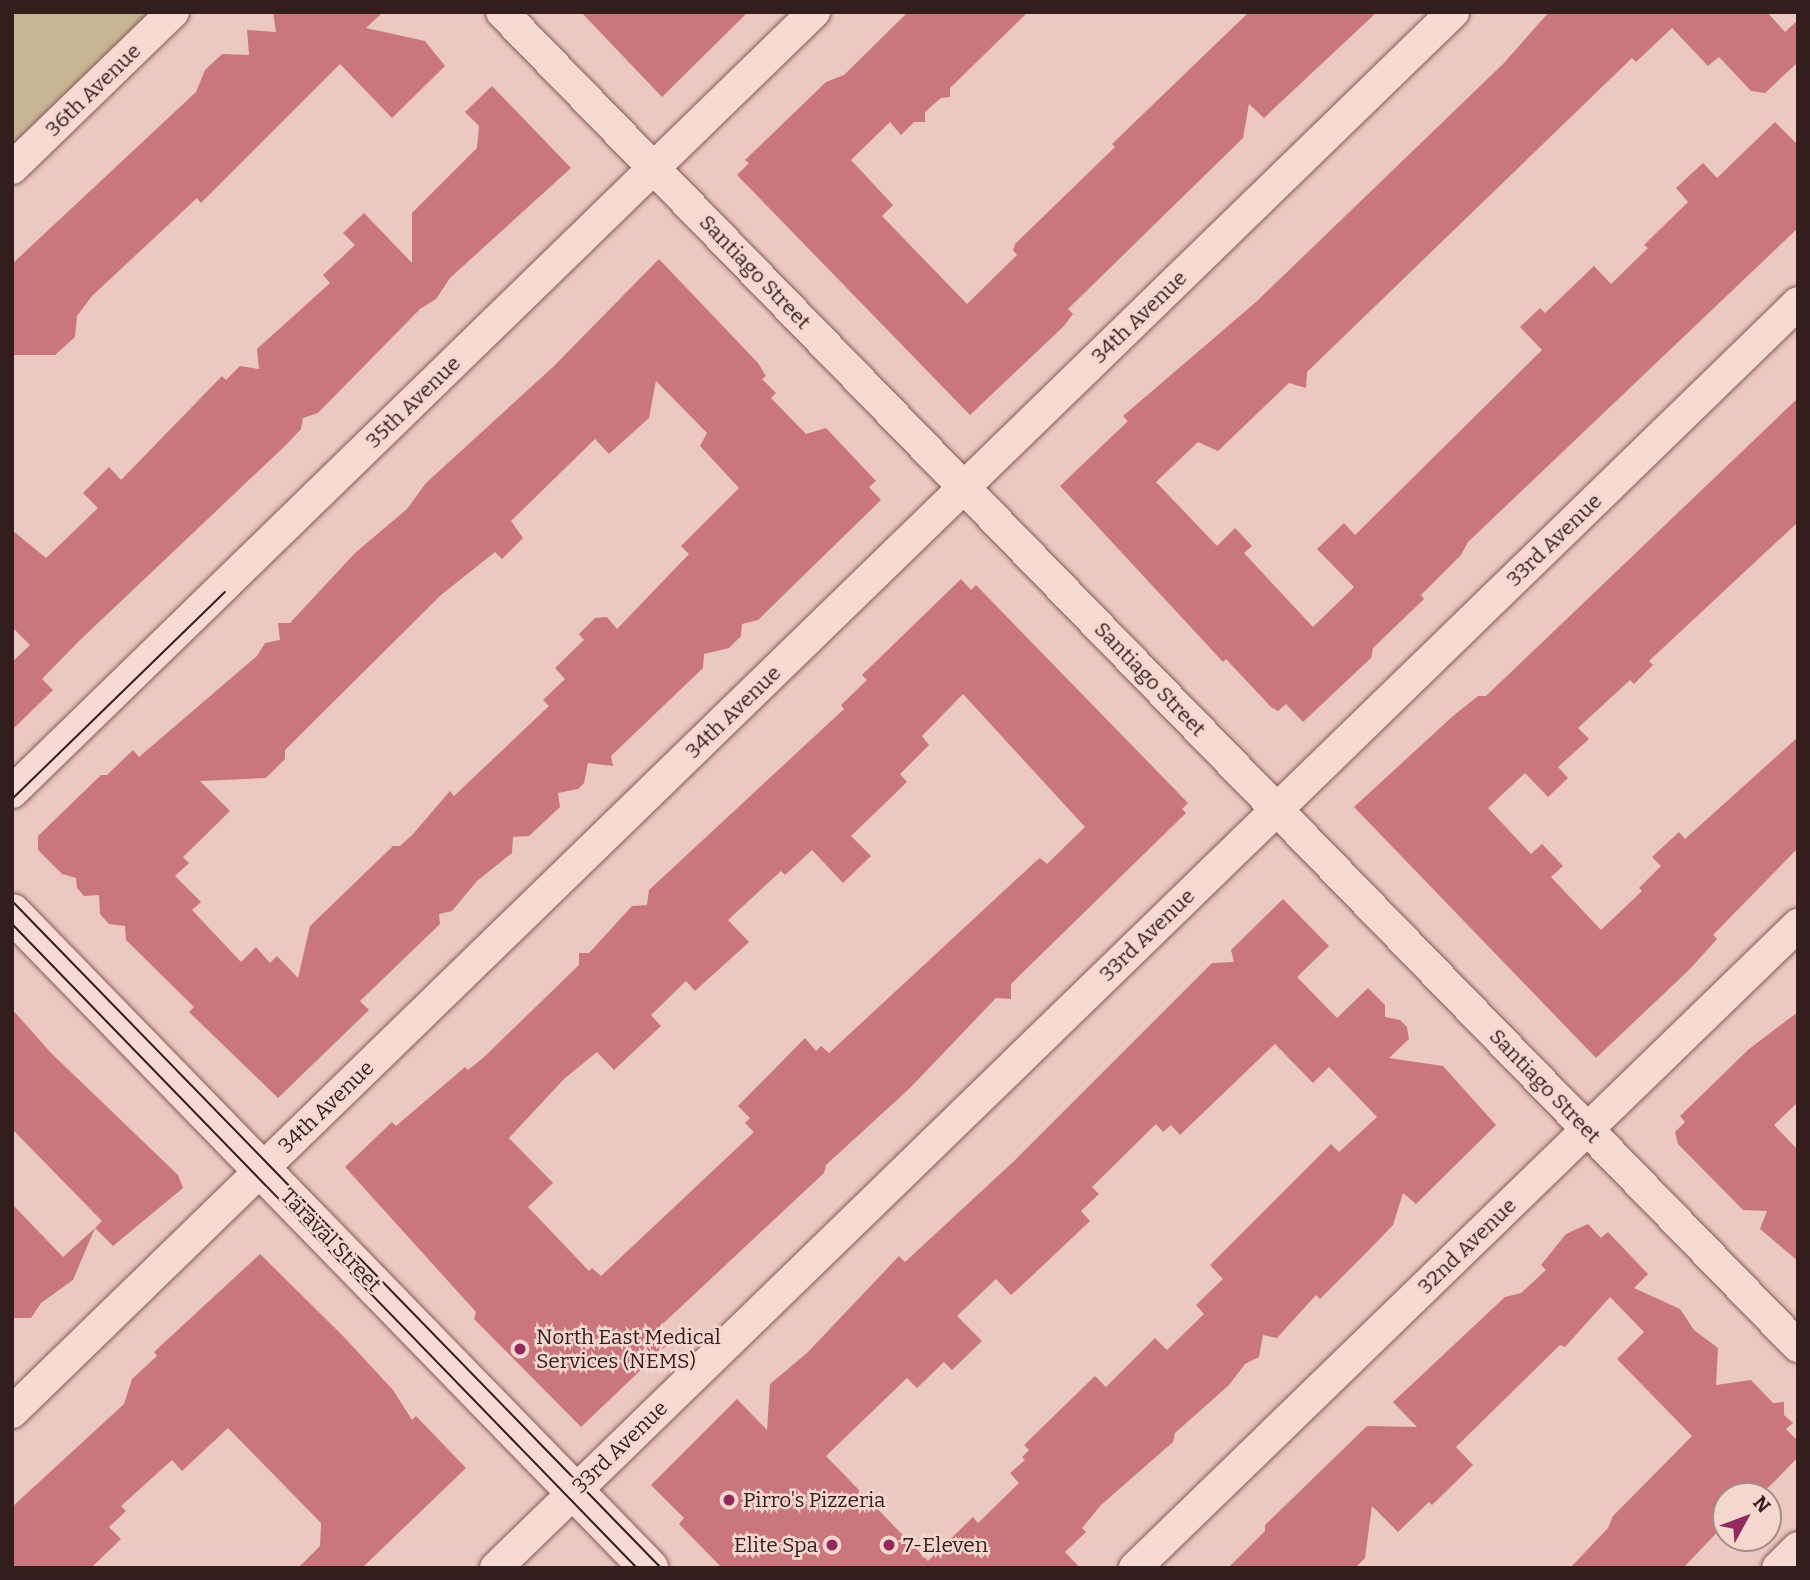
<!DOCTYPE html>
<html>
<head>
<meta charset="utf-8">
<style>
  body { margin:0 }
  #map { position:relative; width:1810px; height:1580px; overflow:hidden; background:#ecc9c0; font-family:Bitter,serif }
  div>[style] { position:absolute }
  .green>* { inset:0; background:#c9b695 }
  .building>* { inset:0; background:#c9777d }
  .roads { filter:drop-shadow(0 0 2px #845b59) drop-shadow(0 0 2px #845b59) }
  .minor>* { height:32px; margin:-16px; padding:0 16px; transform-origin:16px; border-radius:16px; background:#f7dad3 }
  .tertiary>* { height:38px; margin:-19px; padding:0 19px; transform-origin:19px; border-radius:19px; background:#f7dad3 }
  .tram>* { height:2px; margin:-1px; padding:0 1px; transform-origin:1px; border-radius:1px; background:#341d1d }
  .dots>* { width:19px; height:19px; translate:-50% -50%; box-sizing:border-box; border:4px solid #f4d7cf; border-radius:50% }
  span { translate:-50% -50%; white-space:nowrap; text-align:center; line-height:1.15; -webkit-text-stroke:5px #f4d7cf; paint-order:stroke }
  .street-label { font-size:21px; color:#341d1d }
  .poi-label { font-size:21px; color:#341d1d }
  .left { translate:0 -50%; text-align:left }
  .right { translate:-100% -50%; text-align:right }
  .frame { position:absolute; inset:0; border:14px solid #341d1d; pointer-events:none }
  .north { position:absolute; left:1712px; top:1482px; width:70px; height:70px; box-sizing:border-box; background:#f4d7cf; border:2px solid #a78d88; border-radius:50%; rotate:49deg; font-size:19px; font-weight:700; line-height:28px; text-align:center; color:#341d1d }
  .north::after { content:''; display:block; margin:auto; width:24px; height:32px; background:#912b5e; clip-path:polygon(50% 0,100% 100%,50% 72%,0 100%) }
</style>
</head>
<body>
<div id="map">
  <div class="green">
    <div style="clip-path:polygon(12px 12px,173px 12px,12px 168px)"></div>
  </div>
  <div class="building">
    <div style="clip-path:polygon(273px 12px,383px 12px,366px 28px,425px 41px,445px 66px,392px 118px,340px 64px,201px 203px,197px 198px,92px 296px,77px 316px,75px 337px,55px 355px,12px 355px,12px 264px,196px 92px,205px 70px,222px 54px,249px 55px,247px 30px,276px 32px)"></div>
    <div style="clip-path:polygon(581px 12px,748px 12px,662px 97px)"></div>
    <div style="clip-path:polygon(908px 12px,1028px 12px,950px 88px,950px 97px,941px 98px,925px 112px,925px 122px,914px 122px,901px 135px,890px 122px,851px 160px,893px 205px,882px 216px,967px 304px,1017px 255px,1013px 250px,1015px 244px,1115px 147px,1112px 144px,1249px 12px,1377px 12px,1264px 118px,1249px 104px,1243px 138px,1068px 309px,1073px 314px,1064px 326px,970px 415px,737px 175px,749px 163px,745px 160px,826px 82px,844px 75px)"></div>
    <div style="clip-path:polygon(1549px 12px,1767px 12px,1785px 32px,1798px 20px,1798px 62px,1765px 93px,1751px 91px,1719px 57px,1708px 66px,1672px 28px,1636px 62px,1632px 58px,1307px 372px,1306px 388px,1289px 383px,1218px 451px,1198px 442px,1156px 482px,1217px 546px,1235px 528px,1252px 546px,1244px 553px,1313px 627px,1354px 587px,1317px 549px,1344px 523px,1355px 535px,1542px 350px,1520px 327px,1540px 308px,1545px 313px,1594px 266px,1611px 284px,1648px 248px,1644px 245px,1688px 202px,1676px 188px,1703px 163px,1717px 178px,1775px 122px,1798px 145px,1798px 228px,1468px 542px,1461px 555px,1421px 595px,1424px 599px,1373px 648px,1371px 658px,1303px 722px,1286px 704px,1278px 711px,1271px 707px,1226px 659px,1223px 662px,1060px 486px,1128px 421px,1123px 416px,1256px 302px,1504px 63px)"></div>
    <div style="clip-path:polygon(492px 86px,571px 168px,450px 278px,436px 299px,420px 309px,318px 413px,303px 418px,301px 429px,287px 444px,78px 642px,42px 679px,53px 690px,12px 730px,12px 662px,30px 645px,12px 627px,12px 530px,46px 558px,98px 508px,83px 493px,109px 467px,121px 480px,222px 376px,226px 380px,240px 366px,259px 369px,257px 349px,330px 283px,323px 275px,355px 245px,343px 233px,364px 213px,412px 263px,412px 213px,477px 148px,479px 126px,465px 112px)"></div>
    <div style="clip-path:polygon(evenodd,659px 259px,758px 363px,766px 376px,762px 379px,776px 393px,771px 398px,806px 434px,826px 428px,876px 481px,869px 487px,881px 500px,758px 620px,742px 624px,741px 636px,729px 648px,704px 654px,703px 668px,611px 756px,613px 766px,588px 763px,584px 783px,578px 789px,558px 793px,560px 807px,529px 836px,513px 837px,512px 853px,477px 881px,452px 911px,439px 914px,440px 924px,360px 1001px,369px 1010px,278px 1098px,189px 1012px,194px 1007px,126px 940px,125px 926px,109px 924px,100px 914px,99px 895px,84px 896px,77px 888px,76px 878px,62px 874px,38px 850px,38px 836px,101px 775px,107px 775px,133px 750px,139px 757px,257px 656px,265px 643px,280px 640px,278px 623px,290px 623px,355px 553px,407px 509px,426px 483px,554px 366px,659px 259px,656px 381px,707px 433px,700px 446px,739px 488px,681px 546px,689px 554px,617px 629px,607px 617px,595px 618px,579px 634px,584px 640px,555px 668px,565px 679px,543px 700px,549px 706px,454px 796px,450px 791px,413px 834px,400px 846px,393px 846px,310px 926px,298px 978px,277px 956px,270px 963px,256px 947px,241px 962px,192px 910px,201px 902px,175px 876px,189px 863px,183px 857px,230px 811px,200px 781px,266px 778px,285px 759px,285px 750px,441px 595px,495px 552px,502px 559px,523px 538px,511px 521px,595px 439px,609px 454px,649px 418px,656px 381px)"></div>
    <div style="clip-path:polygon(1798px 398px,1798px 522px,1649px 661px,1653px 665px,1634px 684px,1630px 680px,1578px 728px,1589px 739px,1558px 767px,1568px 778px,1548px 797px,1525px 773px,1488px 808px,1531px 854px,1542px 844px,1563px 866px,1551px 877px,1601px 930px,1642px 891px,1639px 888px,1661px 866px,1652px 857px,1679px 832px,1685px 839px,1798px 737px,1798px 848px,1713px 935px,1717px 939px,1690px 969px,1596px 1058px,1354px 807px,1453px 716px,1478px 696px,1486px 696px)"></div>
    <div style="clip-path:polygon(evenodd,961px 579px,971px 590px,976px 585px,1188px 803px,1182px 809px,1186px 813px,1011px 984px,1011px 999px,996px 998px,910px 1088px,826px 1165px,824px 1173px,654px 1332px,667px 1345px,581px 1427px,474px 1319px,476px 1312px,345px 1167px,392px 1122px,396px 1126px,465px 1067px,468px 1070px,483px 1058px,579px 965px,579px 953px,589px 953px,632px 906px,647px 905px,649px 890px,844px 709px,841px 705px,867px 680px,862px 675px,961px 579px,963px 694px,1085px 827px,1047px 864px,1040px 858px,1034px 863px,829px 1053px,821px 1046px,816px 1051px,805px 1038px,738px 1106px,750px 1118px,745px 1123px,754px 1132px,601px 1276px,592px 1268px,589px 1271px,528px 1207px,553px 1183px,509px 1138px,564px 1079px,597px 1052px,614px 1070px,661px 1026px,651px 1015px,686px 981px,695px 991px,749px 942px,728px 920px,781px 871px,785px 875px,812px 850px,843px 883px,871px 856px,851px 836px,907px 782px,900px 774px,929px 745px,922px 736px,963px 694px)"></div>
    <div style="clip-path:polygon(evenodd,1283px 899px,1329px 946px,1297px 977px,1337px 1018px,1368px 988px,1385px 1005px,1385px 1017px,1400px 1020px,1407px 1027px,1409px 1039px,1389px 1058px,1443px 1066px,1496px 1125px,1416px 1204px,1403px 1193px,1393px 1225px,1369px 1250px,1320px 1299px,1316px 1295px,1277px 1338px,1263px 1335px,1259px 1357px,1245px 1364px,1229px 1385px,1175px 1433px,1173px 1442px,1101px 1505px,1082px 1528px,1086px 1532px,1065px 1552px,1080px 1568px,722px 1568px,679px 1524px,684px 1518px,651px 1485px,737px 1399px,767px 1430px,770px 1384px,807px 1353px,899px 1256px,905px 1262px,1013px 1162px,1212px 963px,1234px 962px,1231px 950px,1283px 899px,1275px 1044px,1313px 1083px,1329px 1067px,1377px 1117px,1339px 1152px,1331px 1144px,1210px 1265px,1223px 1279px,1196px 1305px,1204px 1314px,1167px 1350px,1155px 1338px,1106px 1387px,1095px 1376px,1024px 1445px,1029px 1450px,1022px 1457px,1025px 1460px,1010px 1473px,1019px 1483px,978px 1523px,973px 1517px,928px 1561px,826px 1456px,907px 1378px,917px 1388px,944px 1362px,952px 1370px,982px 1341px,957px 1316px,996px 1279px,1011px 1295px,1018px 1289px,1090px 1221px,1081px 1211px,1099px 1194px,1092px 1187px,1156px 1124px,1163px 1132px,1171px 1125px,1180px 1135px,1275px 1044px)"></div>
    <div style="clip-path:polygon(12px 1009px,51px 1053px,178px 1175px,183px 1188px,113px 1246px,95px 1228px,102px 1221px,12px 1129px)"></div>
    <div style="clip-path:polygon(1798px 1012px,1798px 1102px,1774px 1125px,1798px 1150px,1798px 1261px,1760px 1229px,1767px 1211px,1743px 1210px,1678px 1144px,1675px 1132px,1685px 1122px,1680px 1116px,1749px 1049px)"></div>
    <div style="clip-path:polygon(12px 1204px,63px 1257px,95px 1228px,73px 1280px,41px 1303px,31px 1318px,12px 1318px)"></div>
    <div style="clip-path:polygon(1588px 1224px,1601px 1238px,1608px 1232px,1648px 1274px,1634px 1288px,1680px 1309px,1694px 1330px,1718px 1348px,1716px 1385px,1751px 1380px,1773px 1403px,1784px 1402px,1784px 1415px,1793px 1423px,1786px 1429px,1798px 1441px,1798px 1457px,1777px 1479px,1759px 1496px,1726px 1496px,1726px 1523px,1683px 1568px,1570px 1568px,1608px 1528px,1613px 1516px,1692px 1436px,1617px 1359px,1644px 1332px,1610px 1297px,1565px 1347px,1560px 1345px,1456px 1447px,1473px 1465px,1432px 1505px,1429px 1502px,1398px 1532px,1372px 1506px,1365px 1558px,1355px 1568px,1228px 1568px,1265px 1531px,1265px 1525px,1367px 1426px,1417px 1427px,1393px 1402px,1505px 1297px,1521px 1293px,1546px 1270px,1541px 1265px,1566px 1234px)"></div>
    <div style="clip-path:polygon(260px 1254px,343px 1336px,393px 1390px,412px 1420px,416px 1416px,466px 1468px,362px 1568px,298px 1568px,320px 1546px,321px 1523px,228px 1428px,182px 1471px,172px 1460px,121px 1506px,126px 1511px,109px 1527px,121px 1539px,91px 1568px,12px 1568px,12px 1507px,124px 1404px,132px 1379px,157px 1356px,154px 1352px)"></div>
  </div>
  <div class="roads">
    <div class="minor">
      <div style="left:502px;top:12px;width:1860px;rotate:45.83deg"></div>
      <div style="left:12px;top:168px;width:224px;rotate:-44.1deg"></div>
      <div style="left:12px;top:792px;width:1119px;rotate:-44.2deg"></div>
      <div style="left:12px;top:1412px;width:2009px;rotate:-44.17deg"></div>
      <div style="left:496px;top:1568px;width:1815px;rotate:-44.17deg"></div>
      <div style="left:1135px;top:1568px;width:924px;rotate:-44.12deg"></div>
      <div style="left:1778px;top:1568px;width:28px;rotate:-45deg"></div>
    </div>
    <div class="tertiary">
      <div style="left:12px;top:913px;width:914px;rotate:45.8deg"></div>
    </div>
  </div>
  <div class="tram">
    <div style="left:12px;top:799px;width:297px;rotate:-44.2deg"></div>
    <div style="left:12px;top:901px;width:931px;rotate:45.78deg"></div>
    <div style="left:12px;top:924px;width:897px;rotate:45.86deg"></div>
  </div>
  <div class="dots">
    <div style="left:520px;top:1349px;background:#912b5e"></div>
    <div style="left:729px;top:1500px;background:#912b5e"></div>
    <div style="left:832px;top:1545px;background:#912b5e"></div>
    <div style="left:889px;top:1545px;background:#912b5e"></div>
  </div>
  <div class="street-label">
    <span style="left:93px;top:90px;rotate:-44deg">36th Avenue</span>
    <span style="left:755px;top:272px;rotate:46deg">Santiago Street</span>
    <span style="left:1139px;top:317px;rotate:-44deg">34th Avenue</span>
    <span style="left:413px;top:402px;rotate:-44deg">35th Avenue</span>
    <span style="left:1554px;top:540px;rotate:-44deg">33rd Avenue</span>
    <span style="left:1150px;top:679px;rotate:46deg">Santiago Street</span>
    <span style="left:733px;top:712px;rotate:-44deg">34th Avenue</span>
    <span style="left:1147px;top:935px;rotate:-44deg">33rd Avenue</span>
    <span style="left:1545px;top:1086px;rotate:46deg">Santiago Street</span>
    <span style="left:326px;top:1107px;rotate:-44deg">34th Avenue</span>
    <span style="left:331px;top:1240px;rotate:46deg">Taraval Street</span>
    <span style="left:1467px;top:1246px;rotate:-44deg">32nd Avenue</span>
    <span style="left:620px;top:1447px;rotate:-44deg">33rd Avenue</span>
  </div>
  <div class="poi-label">
    <span class="left" style="left:536px;top:1349px">North East Medical<br>Services (NEMS)</span>
    <span class="left" style="left:743px;top:1500px">Pirro's Pizzeria</span>
    <span class="right" style="left:818px;top:1545px">Elite Spa</span>
    <span class="left" style="left:903px;top:1545px">7-Eleven</span>
  </div>
  <div class="frame"></div>
  <div class="north">N</div>
</div>
</body>
</html>
